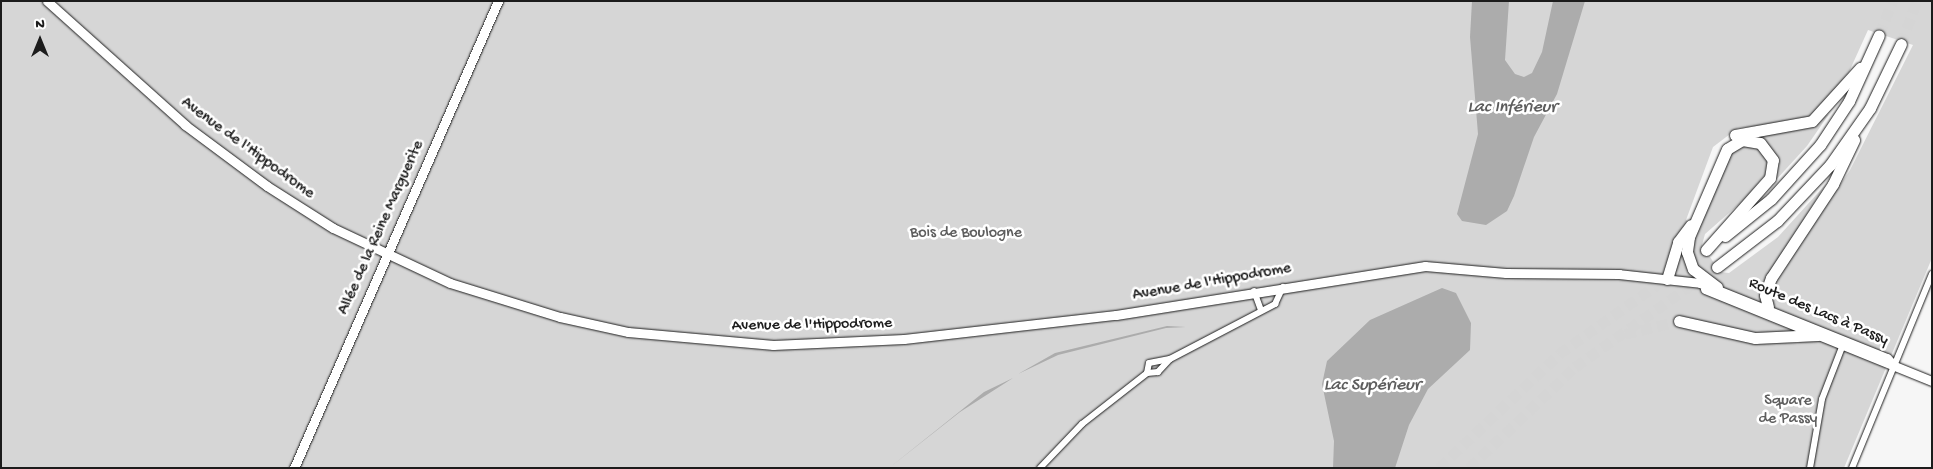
<!DOCTYPE html>
<html>
<head>
<meta charset="utf-8">
<style>
  body { margin:0 }
  #map { position:relative; width:1933px; height:469px; overflow:hidden; background:#f6f6f6; font-family:"Gochi Hand",sans-serif }
  div>[style] { position:absolute }
  .green>* { inset:0; background:#d6d6d6 }
  .water>* { inset:0; background:#acacac }
  .highway-tunnel>* { height:11px; margin-top:-5.5px; transform-origin:0; background:repeating-linear-gradient(90deg,#d5d5d5 0 11px,transparent 0 16.5px) }
  .roads { filter:drop-shadow(0 0 1px #1c1c1c) drop-shadow(0 0 1px #1c1c1c) }
  .street>* { height:6px; margin:-3px; padding:0 3px; transform-origin:3px; border-radius:3px; background:#fff }
  .secondary>* { height:9px; margin:-4.5px; padding:0 4.5px; transform-origin:4.5px; border-radius:4.5px; background:#fff }
  .highway>* { height:11px; margin:-5.5px; padding:0 5.5px; transform-origin:5.5px; border-radius:5.5px; background:#fff }
  span { translate:-50% -50%; white-space:nowrap; text-align:center; line-height:1.15; -webkit-text-stroke:5px #fff; paint-order:stroke }
  .street-label { font-size:16px; color:#1c1c1c }
  .park-label { font-size:16px; color:#5d5d5d }
  .water-label { font-size:18px; color:#5d5d5d; font-style:italic }
  .frame { position:absolute; inset:0; border:2px solid #1c1c1c; pointer-events:none }
  .north { position:absolute; left:15px; top:15px; width:50px; height:50px; -webkit-text-stroke:4px #fff; paint-order:stroke; rotate:0deg; font-size:14px; font-weight:700; line-height:20px; text-align:center; color:#1c1c1c }
  .north::after { content:''; display:block; margin:auto; width:18px; height:22px; background:#1c1c1c; clip-path:polygon(50% 0,100% 100%,50% 72%,0 100%) }
</style>
</head>
<body>
<div id="map">
  <div class="green">
    <div style="clip-path:polygon(evenodd,1px 1px,1932px 1px,1932px 258px,1844px 468px,1px 468px,1px 1px,1868px 30px,1913px 45px,1850px 170px,1785px 267px,1763px 284px,1826px 184px,1778px 237px,1729px 273px,1720px 272px,1702px 245px,1705px 234px,1745px 199px,1769px 170px,1766px 154px,1751px 144px,1737px 146px,1728px 155px,1698px 229px,1686px 220px,1713px 147px,1738px 128px,1794px 122px,1815px 114px,1849px 72px,1868px 30px,1px 1px,1685px 317px,1740px 332px,1796px 335px,1799px 343px,1745px 342px,1685px 317px)"></div>
    <div style="clip-path:polygon(1829px 114px,1807px 146px,1774px 182px,1775px 155px,1766px 142px,1752px 136px,1799px 130px)"></div>
  </div>
  <div class="water">
    <div style="clip-path:polygon(1472px 1px,1509px 1px,1505px 60px,1515px 74px,1524px 77px,1532px 73px,1542px 52px,1553px 1px,1585px 1px,1557px 94px,1534px 137px,1514px 196px,1507px 211px,1486px 225px,1462px 221px,1457px 214px,1478px 134px,1470px 37px)"></div>
    <div style="clip-path:polygon(1442px 288px,1456px 293px,1471px 323px,1470px 350px,1428px 389px,1409px 425px,1395px 468px,1333px 468px,1334px 441px,1322px 384px,1327px 361px,1370px 320px)"></div>
    <div style="clip-path:polygon(1167px 326px,1186px 327px,1166px 328px,1058px 355px,1018px 374px,1055px 353px)"></div>
    <div style="clip-path:polygon(1013px 378px,960px 412px,889px 468px,984px 392px)"></div>
  </div>
  <div class="highway-tunnel">
    <div style="left:1879px;top:35px;width:37px;rotate:-68deg"></div>
    <div style="left:1901px;top:44px;width:46px;rotate:-69.6deg"></div>
    <div style="left:1625px;top:334px;width:56px;rotate:-13.5deg"></div>
    <div style="left:1439px;top:468px;width:166px;rotate:-43.5deg"></div>
    <div style="left:1559px;top:354px;width:180px;rotate:-35.3deg"></div>
    <div style="left:1469px;top:468px;width:146px;rotate:-43.6deg"></div>
    <div style="left:1575px;top:367px;width:174px;rotate:-35.2deg"></div>
  </div>
  <div class="roads">
    <div class="street">
      <div style="left:1254px;top:291px;width:20px;rotate:70deg"></div>
      <div style="left:1170px;top:359px;width:18px;rotate:133deg"></div>
      <div style="left:1158px;top:372px;width:11px;rotate:175deg"></div>
      <div style="left:1147px;top:373px;width:10px;rotate:-79deg"></div>
      <div style="left:1149px;top:363px;width:21px;rotate:-11deg"></div>
      <div style="left:1170px;top:359px;width:119px;rotate:-27.6deg"></div>
      <div style="left:1275px;top:304px;width:19px;rotate:-65deg"></div>
      <div style="left:1040px;top:468px;width:61px;rotate:-46.3deg"></div>
      <div style="left:1082px;top:424px;width:83px;rotate:-38.1deg"></div>
      <div style="left:1810px;top:468px;width:70px;rotate:-80.1deg"></div>
      <div style="left:1822px;top:399px;width:61px;rotate:-68.9deg"></div>
      <div style="left:1852px;top:468px;width:210px;rotate:-67.6deg"></div>
    </div>
    <div class="secondary">
      <div style="left:47px;top:1px;width:186px;rotate:41.9deg"></div>
      <div style="left:185px;top:125px;width:102px;rotate:36.6deg"></div>
      <div style="left:267px;top:186px;width:78px;rotate:32.5deg"></div>
      <div style="left:333px;top:228px;width:129px;rotate:25.2deg"></div>
      <div style="left:450px;top:283px;width:115px;rotate:17.2deg"></div>
      <div style="left:560px;top:317px;width:70px;rotate:12.4deg"></div>
      <div style="left:628px;top:332px;width:146px;rotate:5.1deg"></div>
      <div style="left:773px;top:345px;width:131px;rotate:-2.6deg"></div>
      <div style="left:904px;top:339px;width:213px;rotate:-6.5deg"></div>
      <div style="left:1116px;top:315px;width:313px;rotate:-9deg"></div>
      <div style="left:1425px;top:266px;width:81px;rotate:4.9deg"></div>
      <div style="left:1506px;top:273px;width:113px;rotate:0.5deg"></div>
      <div style="left:1619px;top:274px;width:81px;rotate:6.3deg"></div>
      <div style="left:1700px;top:283px;width:201px;rotate:21.9deg"></div>
      <div style="left:1887px;top:358px;width:9px;rotate:49deg"></div>
      <div style="left:1705px;top:289px;width:245px;rotate:22.1deg"></div>
      <div style="left:294px;top:468px;width:510px;rotate:-66.4deg"></div>
    </div>
    <div class="highway">
      <div style="left:1735px;top:135px;width:78px;rotate:-10.3deg"></div>
      <div style="left:1812px;top:121px;width:72px;rotate:-47.8deg"></div>
      <div style="left:1725px;top:236px;width:59px;rotate:-38.8deg"></div>
      <div style="left:1771px;top:199px;width:73px;rotate:-47.8deg"></div>
      <div style="left:1820px;top:145px;width:53px;rotate:-56.6deg"></div>
      <div style="left:1849px;top:101px;width:72px;rotate:-65.6deg"></div>
      <div style="left:1706px;top:250px;width:96px;rotate:-48.4deg"></div>
      <div style="left:1770px;top:178px;width:18px;rotate:-81deg"></div>
      <div style="left:1773px;top:160px;width:21px;rotate:-127deg"></div>
      <div style="left:1760px;top:143px;width:18px;rotate:-171deg"></div>
      <div style="left:1742px;top:140px;width:17px;rotate:149deg"></div>
      <div style="left:1727px;top:149px;width:96px;rotate:113.4deg"></div>
      <div style="left:1689px;top:237px;width:15px;rotate:98deg"></div>
      <div style="left:1687px;top:252px;width:18px;rotate:71deg"></div>
      <div style="left:1693px;top:269px;width:30px;rotate:37deg"></div>
      <div style="left:1717px;top:267px;width:76px;rotate:-37.5deg"></div>
      <div style="left:1777px;top:221px;width:77px;rotate:-46.6deg"></div>
      <div style="left:1830px;top:165px;width:70px;rotate:-54.9deg"></div>
      <div style="left:1870px;top:108px;width:71px;rotate:-64.2deg"></div>
      <div style="left:1667px;top:279px;width:39px;rotate:-73deg"></div>
      <div style="left:1678px;top:242px;width:21px;rotate:-53deg"></div>
      <div style="left:1768px;top:307px;width:12px;rotate:-104deg"></div>
      <div style="left:1765px;top:295px;width:18px;rotate:-71deg"></div>
      <div style="left:1771px;top:278px;width:113px;rotate:-56.6deg"></div>
      <div style="left:1833px;top:184px;width:49px;rotate:-64.5deg"></div>
      <div style="left:1679px;top:321px;width:78px;rotate:12.6deg"></div>
      <div style="left:1755px;top:338px;width:63px;rotate:-2.7deg"></div>
    </div>
  </div>
  <div class="street-label">
    <span style="left:247px;top:149px;rotate:36deg">Avenue de l'Hippodrome</span>
    <span style="left:382px;top:228px;rotate:-66deg">Allée de la Reine Marguerite</span>
    <span style="left:1212px;top:283px;rotate:-10deg">Avenue de l'Hippodrome</span>
    <span style="left:1818px;top:313px;rotate:23deg">Route des Lacs à Passy</span>
    <span style="left:812px;top:326px;rotate:-1deg">Avenue de l'Hippodrome</span>
  </div>
  <div class="park-label">
    <span style="left:966px;top:234px">Bois de Boulogne</span>
    <span style="left:1788px;top:411px">Square<br>de Passy</span>
  </div>
  <div class="water-label">
    <span style="left:1512px;top:108px">Lac Inférieur</span>
    <span style="left:1372px;top:386px">Lac Supérieur</span>
  </div>
  <div class="frame"></div>
  <div class="north">N</div>
</div>
</body>
</html>
